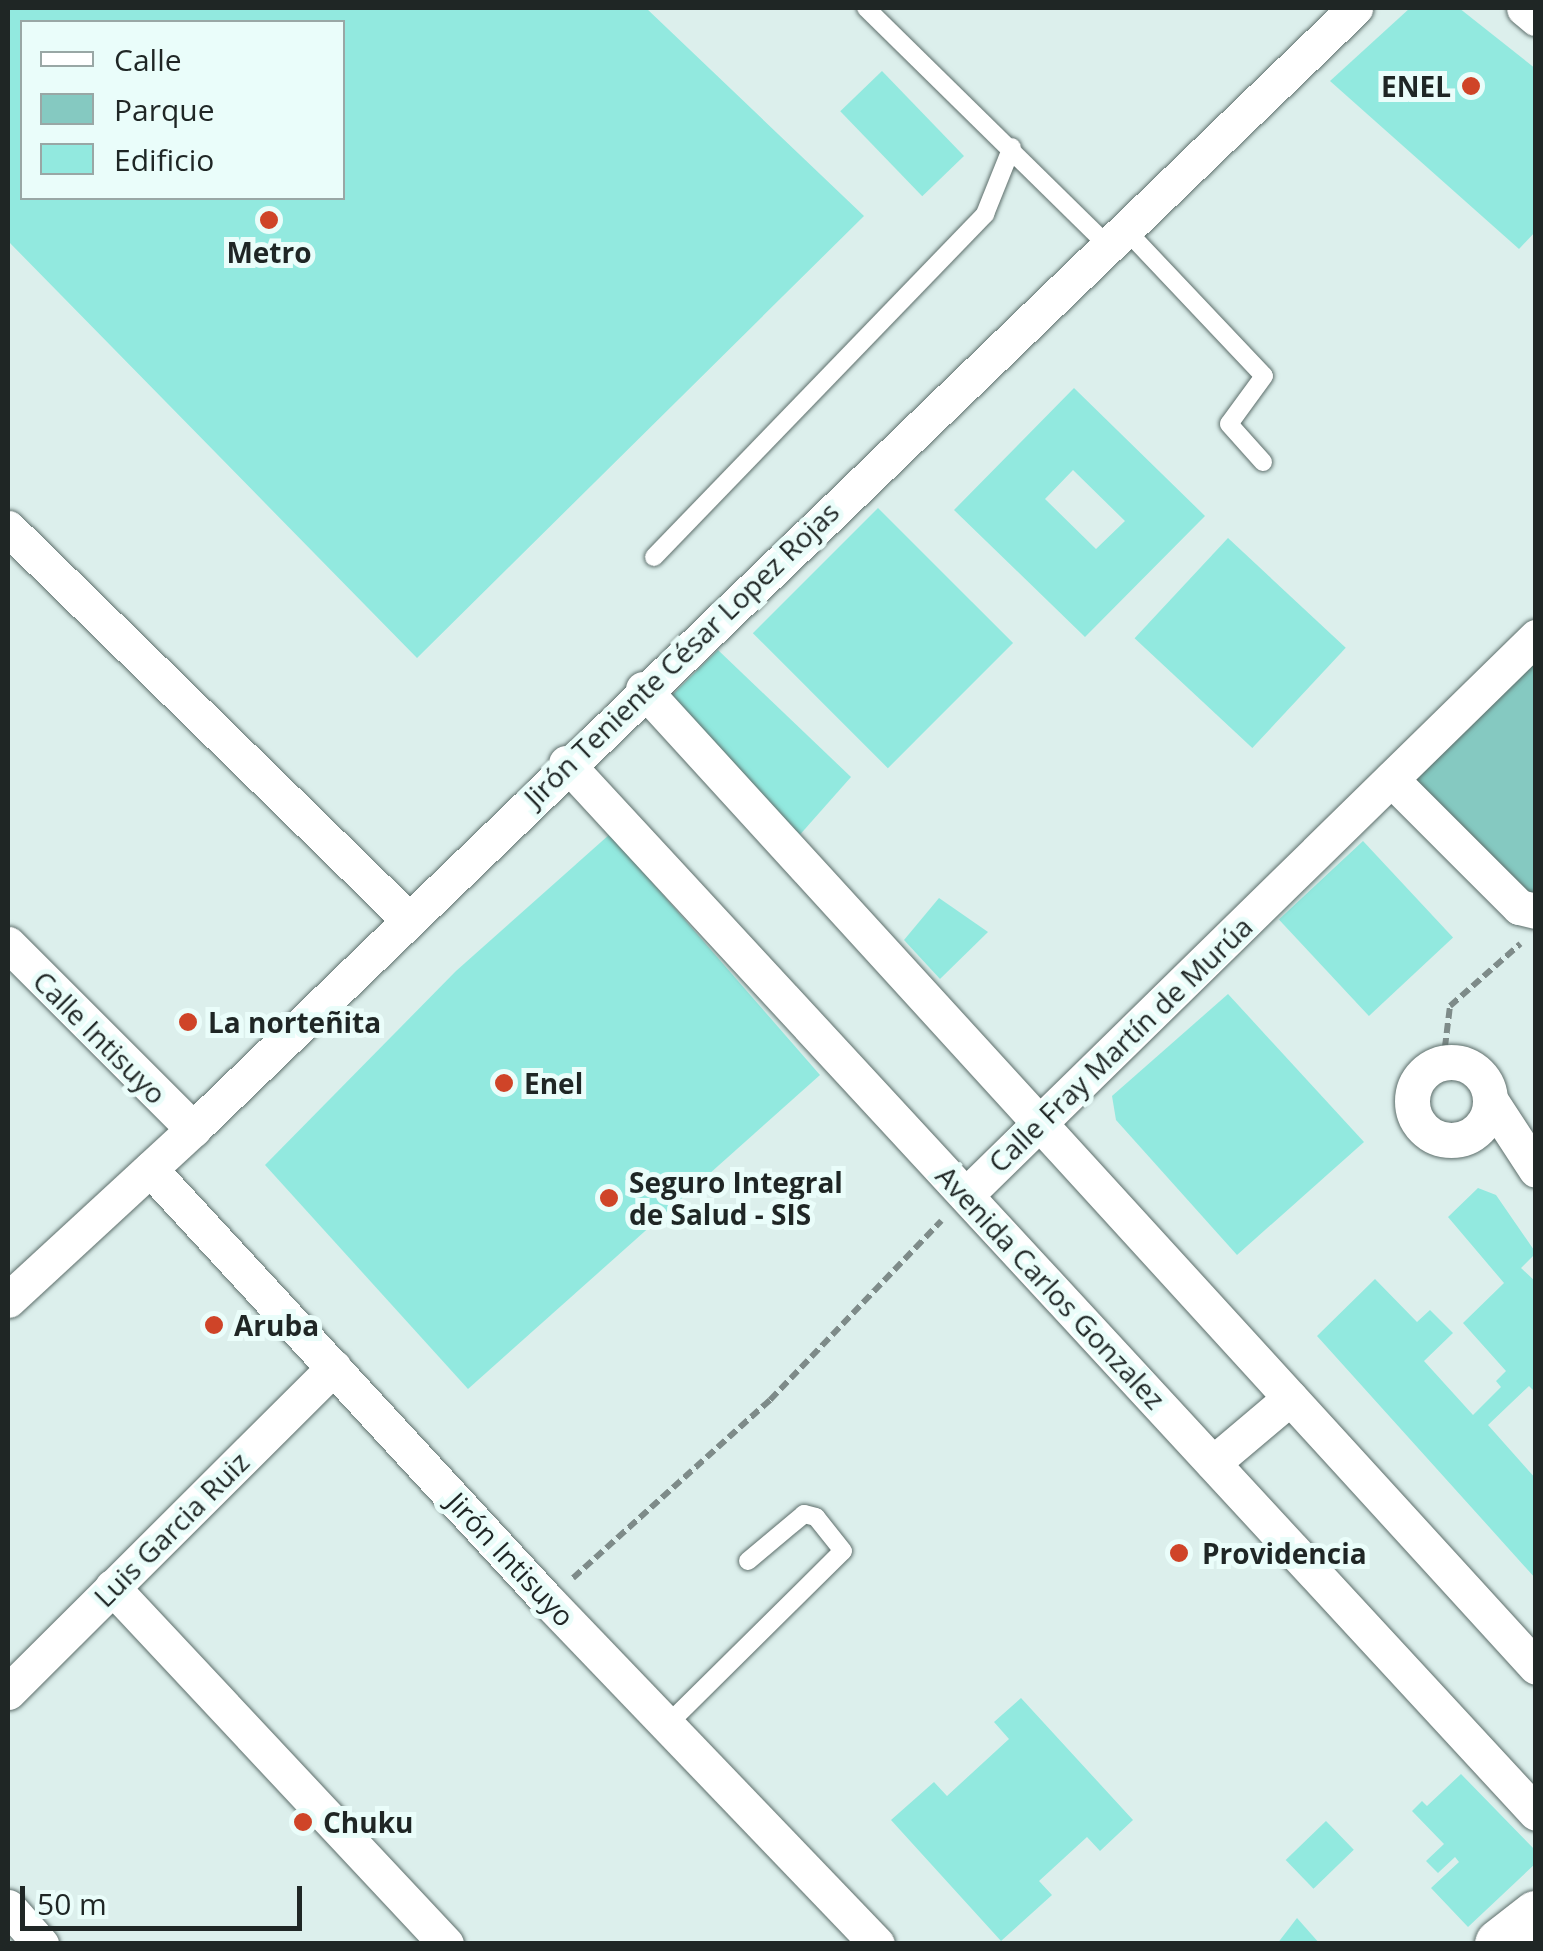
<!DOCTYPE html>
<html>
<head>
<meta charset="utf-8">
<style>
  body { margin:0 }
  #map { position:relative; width:1543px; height:1951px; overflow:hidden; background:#dcefec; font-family:"Open Sans",sans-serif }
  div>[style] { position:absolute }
  .green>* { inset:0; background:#85c9c1 }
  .building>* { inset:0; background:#92e9df; transform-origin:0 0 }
  .path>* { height:6px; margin-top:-3px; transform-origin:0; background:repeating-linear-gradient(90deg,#7e8b89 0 10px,transparent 0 15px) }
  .roads { filter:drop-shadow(0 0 2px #5d6e6b) drop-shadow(0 0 2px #5d6e6b) }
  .lane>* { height:18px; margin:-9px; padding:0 9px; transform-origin:9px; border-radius:9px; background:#fff }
  .street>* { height:35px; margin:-17.5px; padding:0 17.5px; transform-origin:17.5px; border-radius:17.5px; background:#fff }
  .street>.ring { margin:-17.5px; padding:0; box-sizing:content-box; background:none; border:35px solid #fff; border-radius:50% }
  .secondary>* { height:50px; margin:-25px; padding:0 25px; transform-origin:25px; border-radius:25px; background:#fff }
  .dots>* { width:28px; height:28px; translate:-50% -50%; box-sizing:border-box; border:5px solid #eafdfa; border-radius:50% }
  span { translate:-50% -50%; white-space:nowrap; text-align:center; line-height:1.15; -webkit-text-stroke:10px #eafdfa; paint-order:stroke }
  .poi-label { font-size:28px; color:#1f2625; font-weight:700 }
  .right { translate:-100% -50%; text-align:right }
  .left { translate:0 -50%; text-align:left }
  .street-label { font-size:28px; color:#1f2625 }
  .frame { position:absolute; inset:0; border:10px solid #1f2625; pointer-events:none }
  .legend { position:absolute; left:20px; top:20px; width:325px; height:180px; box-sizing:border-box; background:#eafdfa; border:2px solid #99a7a5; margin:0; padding:12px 18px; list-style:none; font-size:30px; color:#1f2625 }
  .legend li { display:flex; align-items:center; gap:20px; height:50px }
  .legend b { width:50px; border:2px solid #99a7a5 }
  .scale { position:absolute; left:20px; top:1886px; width:282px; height:45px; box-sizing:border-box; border:5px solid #1f2625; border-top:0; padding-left:12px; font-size:30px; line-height:35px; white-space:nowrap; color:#1f2625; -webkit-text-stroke:8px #eafdfa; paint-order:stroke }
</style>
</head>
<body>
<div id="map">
  <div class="green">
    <div style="clip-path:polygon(1535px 654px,1535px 894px,1531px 898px,1409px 777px)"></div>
  </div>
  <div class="building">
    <div style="clip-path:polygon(evenodd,8px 8px,646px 8px,864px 216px,417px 658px,8px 241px,8px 8px,22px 22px,342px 22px,342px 198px,22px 198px,22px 22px)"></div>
    <div style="clip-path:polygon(1410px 8px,1459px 8px,1536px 69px,1536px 231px,1519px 249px,1330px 81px)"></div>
    <div style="left:882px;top:71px;width:118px;height:58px;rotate:46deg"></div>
    <div style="clip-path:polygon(evenodd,1074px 388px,1205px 516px,1085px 637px,954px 510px,1074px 388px,1073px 470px,1125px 521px,1096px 549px,1045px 499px,1073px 470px)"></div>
    <div style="left:878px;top:508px;width:191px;height:177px;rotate:45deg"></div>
    <div style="left:1228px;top:538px;width:161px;height:137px;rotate:43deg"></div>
    <div style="clip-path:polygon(718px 650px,851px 777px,797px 838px,668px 699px)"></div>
    <div style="clip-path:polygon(610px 834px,820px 1075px,468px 1389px,265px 1165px,456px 971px)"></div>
    <div style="left:1363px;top:841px;width:132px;height:115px;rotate:47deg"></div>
    <div style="clip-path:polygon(939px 898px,988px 932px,940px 979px,904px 940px)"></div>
    <div style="clip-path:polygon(1228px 994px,1364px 1142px,1237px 1255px,1116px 1120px,1112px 1096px)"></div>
    <div style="clip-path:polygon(1478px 1188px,1496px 1195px,1536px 1253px,1521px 1268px,1536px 1282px,1536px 1393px,1529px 1386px,1488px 1425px,1536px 1479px,1536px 1579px,1317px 1336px,1375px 1279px,1417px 1322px,1430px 1310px,1453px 1333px,1424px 1361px,1473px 1415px,1501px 1387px,1496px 1381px,1506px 1371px,1463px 1323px,1504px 1283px,1448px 1217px)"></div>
    <div style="clip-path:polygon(1021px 1698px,1133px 1820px,1100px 1851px,1087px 1837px,1039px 1881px,1052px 1895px,1001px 1941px,891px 1820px,934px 1782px,947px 1796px,1009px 1739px,994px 1722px)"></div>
    <div style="clip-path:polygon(1461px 1774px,1536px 1851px,1536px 1863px,1468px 1927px,1431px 1888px,1459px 1862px,1455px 1857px,1438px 1873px,1426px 1861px,1444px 1844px,1412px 1811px,1422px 1801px,1427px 1806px)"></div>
    <div style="left:1326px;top:1821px;width:40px;height:56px;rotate:46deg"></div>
    <div style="clip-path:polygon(1297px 1918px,1320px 1944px,1277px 1944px)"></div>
  </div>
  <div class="path">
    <div style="left:1443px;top:1063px;width:57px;rotate:-83deg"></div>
    <div style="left:1450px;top:1006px;width:94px;rotate:-41.5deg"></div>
    <div style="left:573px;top:1578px;width:266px;rotate:-42.1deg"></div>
    <div style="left:770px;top:1400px;width:248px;rotate:-46.3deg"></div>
  </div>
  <div class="roads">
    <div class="lane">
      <div style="left:866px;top:8px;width:339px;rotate:44.5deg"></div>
      <div style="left:1125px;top:229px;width:202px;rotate:46.6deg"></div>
      <div style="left:1264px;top:376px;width:59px;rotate:126.1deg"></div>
      <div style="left:1229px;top:424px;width:51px;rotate:48.2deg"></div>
      <div style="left:654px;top:557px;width:477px;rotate:-46deg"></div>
      <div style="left:985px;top:214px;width:72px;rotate:-68.1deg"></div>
      <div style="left:667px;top:1725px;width:247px;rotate:-44.7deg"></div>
      <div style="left:843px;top:1551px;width:43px;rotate:-128.5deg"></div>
      <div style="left:816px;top:1517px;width:12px;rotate:-166deg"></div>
      <div style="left:804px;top:1514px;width:73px;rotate:140deg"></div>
    </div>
    <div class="street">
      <div style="left:1524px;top:8px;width:16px;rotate:40deg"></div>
      <div style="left:8px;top:528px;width:559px;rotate:44.35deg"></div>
      <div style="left:643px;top:689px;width:1324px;rotate:47.6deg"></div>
      <div style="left:566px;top:763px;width:1429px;rotate:47.27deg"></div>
      <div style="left:1391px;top:779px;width:181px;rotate:45deg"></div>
      <div style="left:1519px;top:907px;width:17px;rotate:13deg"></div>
      <div style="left:8px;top:944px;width:262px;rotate:45deg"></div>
      <div class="ring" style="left:1412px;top:1062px;width:43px;height:43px"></div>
      <div style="left:1491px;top:1101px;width:82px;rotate:56.9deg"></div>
      <div style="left:150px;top:1169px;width:587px;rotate:47.35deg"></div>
      <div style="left:548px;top:1601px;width:475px;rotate:46.2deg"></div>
      <div style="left:966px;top:1195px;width:798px;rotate:-44.39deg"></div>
      <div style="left:8px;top:1300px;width:252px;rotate:-42.7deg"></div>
      <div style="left:193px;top:1129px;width:1615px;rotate:-43.97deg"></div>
      <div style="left:1213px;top:1463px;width:101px;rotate:-40.2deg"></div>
      <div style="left:112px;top:1587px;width:489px;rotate:46.9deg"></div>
      <div style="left:8px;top:1692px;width:460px;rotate:-44.9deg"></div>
      <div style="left:8px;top:1907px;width:50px;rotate:48.3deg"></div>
    </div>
    <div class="secondary">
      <div style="left:1500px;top:1944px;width:46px;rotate:-37.9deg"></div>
    </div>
  </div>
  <div class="dots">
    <div style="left:1471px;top:86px;background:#cf4428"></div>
    <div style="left:269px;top:220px;background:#cf4428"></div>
    <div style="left:188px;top:1022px;background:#cf4428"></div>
    <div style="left:504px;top:1083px;background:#cf4428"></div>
    <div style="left:609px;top:1198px;background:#cf4428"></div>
    <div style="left:214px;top:1325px;background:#cf4428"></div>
    <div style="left:1179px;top:1553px;background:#cf4428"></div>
    <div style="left:303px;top:1822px;background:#cf4428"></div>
  </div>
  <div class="poi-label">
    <span class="right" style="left:1451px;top:86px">ENEL</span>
    <span style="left:269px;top:252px">Metro</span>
    <span class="left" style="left:208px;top:1022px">La norteñita</span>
    <span class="left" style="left:524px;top:1083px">Enel</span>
    <span class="left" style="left:629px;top:1198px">Seguro Integral<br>de Salud - SIS</span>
    <span class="left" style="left:234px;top:1325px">Aruba</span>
    <span class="left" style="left:1202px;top:1553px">Providencia</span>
    <span class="left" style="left:323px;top:1822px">Chuku</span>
  </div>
  <div class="street-label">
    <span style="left:681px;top:654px;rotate:-44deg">Jirón Teniente César Lopez Rojas</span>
    <span style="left:100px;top:1037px;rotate:45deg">Calle Intisuyo</span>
    <span style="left:1120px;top:1044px;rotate:-44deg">Calle Fray Martín de Murúa</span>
    <span style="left:1051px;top:1287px;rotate:47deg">Avenida Carlos Gonzalez</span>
    <span style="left:171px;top:1529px;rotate:-45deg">Luis Garcia Ruiz</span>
    <span style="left:511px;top:1559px;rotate:47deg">Jirón Intisuyo</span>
  </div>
  <div class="frame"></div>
  <ul class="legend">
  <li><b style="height:12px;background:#fff"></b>Calle</li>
  <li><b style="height:28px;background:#85c9c1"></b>Parque</li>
  <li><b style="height:28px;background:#92e9df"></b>Edificio</li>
  </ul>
  <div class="scale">50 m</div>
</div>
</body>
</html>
